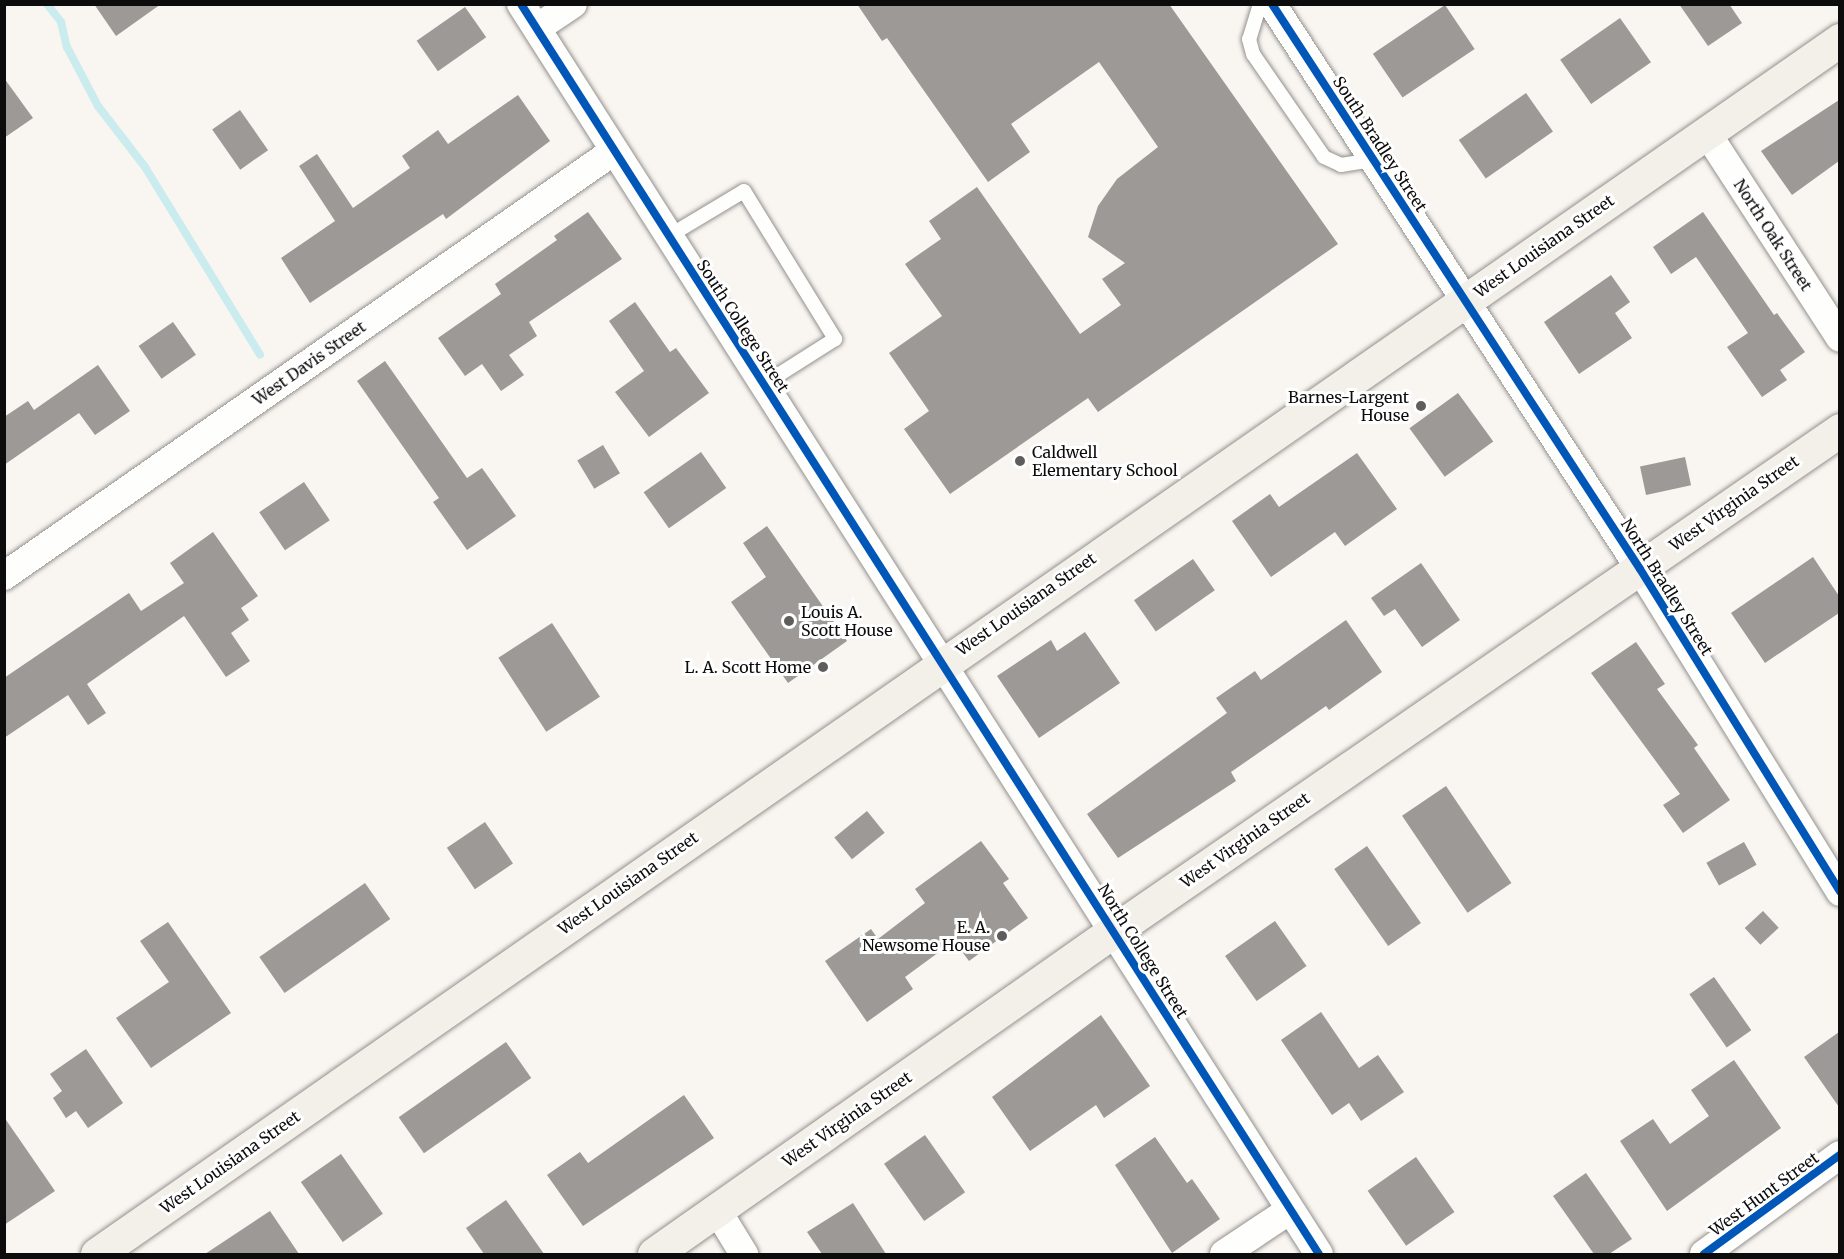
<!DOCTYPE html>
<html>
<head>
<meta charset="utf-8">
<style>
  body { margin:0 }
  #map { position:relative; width:1844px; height:1259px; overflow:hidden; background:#f9f5f0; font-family:Merriweather,serif }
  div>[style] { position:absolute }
  .stream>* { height:8px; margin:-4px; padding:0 4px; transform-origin:4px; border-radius:4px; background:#caecef }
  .building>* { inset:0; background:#9c9996; transform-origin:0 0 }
  .roads { filter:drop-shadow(0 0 2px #93918f) drop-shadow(0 0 2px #93918f) }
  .service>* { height:14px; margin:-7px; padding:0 7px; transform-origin:7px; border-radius:7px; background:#fefefd }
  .minor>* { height:28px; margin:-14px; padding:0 14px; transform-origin:14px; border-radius:14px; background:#fefefd }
  .secondary>* { height:33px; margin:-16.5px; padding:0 16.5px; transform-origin:16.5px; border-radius:16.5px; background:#f3efe9 }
  .cycleway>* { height:8px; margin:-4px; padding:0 4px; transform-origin:4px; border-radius:4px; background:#0057b8 }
  .dots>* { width:16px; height:16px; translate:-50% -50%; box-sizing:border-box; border:3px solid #fff; border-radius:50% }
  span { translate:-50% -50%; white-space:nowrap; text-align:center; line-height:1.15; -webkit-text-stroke:6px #fff; paint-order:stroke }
  .street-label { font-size:16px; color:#0c0c0c }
  .poi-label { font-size:16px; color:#0c0c0c }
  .right { translate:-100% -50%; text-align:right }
  .left { translate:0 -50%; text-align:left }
  .frame { position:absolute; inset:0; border:6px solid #0c0c0c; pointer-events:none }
</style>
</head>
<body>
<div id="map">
  <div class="stream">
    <div style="left:47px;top:4px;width:23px;rotate:52deg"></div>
    <div style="left:61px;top:22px;width:26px;rotate:77deg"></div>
    <div style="left:67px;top:47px;width:67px;rotate:62.3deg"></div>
    <div style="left:98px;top:106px;width:77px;rotate:52.4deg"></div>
    <div style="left:145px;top:167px;width:220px;rotate:58.5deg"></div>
  </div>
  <div class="building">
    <div style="clip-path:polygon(94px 4px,161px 4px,116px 36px)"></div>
    <div style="clip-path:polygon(857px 4px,1169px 4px,1338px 244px,1098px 412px,1088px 398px,950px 494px,904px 429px,929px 411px,889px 353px,942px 316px,905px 264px,941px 239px,929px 221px,977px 187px,1080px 334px,1121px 305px,1102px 279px,1125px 263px,1088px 237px,1098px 206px,1117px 179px,1158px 147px,1099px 62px,1011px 124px,1030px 152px,988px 182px,887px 38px,882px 41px)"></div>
    <div style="clip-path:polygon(1679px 4px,1729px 4px,1742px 23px,1708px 46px)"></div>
    <div style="left:1445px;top:5px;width:53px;height:87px;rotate:56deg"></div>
    <div style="left:465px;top:7px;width:37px;height:59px;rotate:55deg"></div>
    <div style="left:1620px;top:18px;width:54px;height:73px;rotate:55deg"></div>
    <div style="clip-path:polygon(4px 78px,33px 118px,4px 138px)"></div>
    <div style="left:1526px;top:93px;width:47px;height:82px;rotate:55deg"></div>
    <div style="clip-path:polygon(518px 95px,550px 141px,446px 219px,443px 214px,310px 303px,281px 258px,335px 221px,299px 166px,317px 154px,353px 208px,410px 168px,402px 156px,438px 130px,448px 144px)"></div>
    <div style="clip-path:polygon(1839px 100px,1839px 161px,1792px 195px,1761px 151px)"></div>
    <div style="left:240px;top:110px;width:49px;height:34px;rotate:55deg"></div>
    <div style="clip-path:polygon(588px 212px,622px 259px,529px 322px,537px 336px,509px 355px,524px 375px,501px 391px,482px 364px,465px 376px,438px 338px,501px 294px,495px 284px,557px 240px,554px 236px)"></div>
    <div style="clip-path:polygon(1703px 212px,1774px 315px,1777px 313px,1805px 352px,1780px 370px,1787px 380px,1762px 397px,1727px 347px,1748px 333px,1696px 257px,1671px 274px,1653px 247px)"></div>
    <div style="clip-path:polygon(1611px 275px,1630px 302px,1615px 313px,1632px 338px,1579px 374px,1544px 322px)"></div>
    <div style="clip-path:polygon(635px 302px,670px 352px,676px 348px,709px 393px,649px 437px,615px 392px,644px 371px,609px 321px)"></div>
    <div style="left:173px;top:322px;width:40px;height:42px;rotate:55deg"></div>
    <div style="clip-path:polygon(385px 361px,467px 478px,482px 468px,516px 516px,467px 550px,433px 502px,439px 498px,357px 381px)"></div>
    <div style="clip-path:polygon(98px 365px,130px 411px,95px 435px,79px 413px,4px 465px,4px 417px,28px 401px,34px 410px)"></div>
    <div style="left:1458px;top:393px;width:60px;height:60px;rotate:54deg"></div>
    <div style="left:603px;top:445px;width:33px;height:30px;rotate:59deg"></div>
    <div style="left:701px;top:452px;width:44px;height:70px;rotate:55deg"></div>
    <div style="clip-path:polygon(1357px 453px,1397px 509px,1345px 546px,1335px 532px,1271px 577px,1232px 521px,1270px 494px,1279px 507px)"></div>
    <div style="left:1685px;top:457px;width:29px;height:46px;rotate:78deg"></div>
    <div style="left:304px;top:482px;width:46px;height:54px;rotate:56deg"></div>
    <div style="clip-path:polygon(767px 526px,847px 641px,788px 683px,731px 602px,766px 577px,743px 543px)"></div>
    <div style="clip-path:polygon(213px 532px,258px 596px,241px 608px,249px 620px,231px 633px,250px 661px,226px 677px,184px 616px,87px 684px,106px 713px,88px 725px,68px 695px,4px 738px,4px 678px,129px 593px,141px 611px,184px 583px,170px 563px)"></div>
    <div style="clip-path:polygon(1813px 557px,1839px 596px,1839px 613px,1765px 663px,1731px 613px)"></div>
    <div style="left:1193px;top:559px;width:38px;height:72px;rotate:55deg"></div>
    <div style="clip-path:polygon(1421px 563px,1460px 620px,1422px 647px,1395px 609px,1384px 616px,1371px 598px)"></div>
    <div style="clip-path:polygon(1346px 620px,1382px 672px,1329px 710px,1326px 706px,1231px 772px,1236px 781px,1118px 858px,1087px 814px,1227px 713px,1216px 698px,1255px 671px,1261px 680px)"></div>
    <div style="left:552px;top:623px;width:88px;height:64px;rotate:57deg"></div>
    <div style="clip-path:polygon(1085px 632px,1120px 683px,1039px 738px,997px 676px,1051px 640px,1057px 651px)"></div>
    <div style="clip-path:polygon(1636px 642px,1665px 684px,1657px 689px,1698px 745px,1694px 748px,1730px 800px,1683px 833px,1663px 805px,1680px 794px,1591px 673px)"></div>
    <div style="left:1446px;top:786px;width:117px;height:53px;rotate:56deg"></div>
    <div style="left:867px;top:811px;width:28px;height:42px;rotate:51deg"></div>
    <div style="left:485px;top:822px;width:50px;height:46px;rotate:56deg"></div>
    <div style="clip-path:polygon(981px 841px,1009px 879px,1003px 883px,1028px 918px,969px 961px,954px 941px,905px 977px,913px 989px,867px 1022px,825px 961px,871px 929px,878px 939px,925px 903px,915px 889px)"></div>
    <div style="left:1744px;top:842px;width:26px;height:43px;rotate:61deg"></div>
    <div style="left:1367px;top:846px;width:94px;height:40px;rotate:55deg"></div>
    <div style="left:365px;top:883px;width:44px;height:129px;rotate:55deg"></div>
    <div style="left:1763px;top:911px;width:23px;height:25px;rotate:47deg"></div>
    <div style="left:1275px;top:921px;width:55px;height:61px;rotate:55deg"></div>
    <div style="clip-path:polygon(168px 922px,231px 1013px,151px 1068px,116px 1018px,169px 982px,140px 941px)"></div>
    <div style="left:1714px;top:977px;width:65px;height:30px;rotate:55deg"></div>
    <div style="clip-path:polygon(1321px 1012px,1359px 1068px,1378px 1055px,1404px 1092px,1361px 1121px,1349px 1103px,1332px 1115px,1281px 1040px)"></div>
    <div style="clip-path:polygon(1101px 1015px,1150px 1086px,1104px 1118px,1096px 1105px,1030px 1151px,992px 1097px)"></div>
    <div style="clip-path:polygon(1839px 1032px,1839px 1107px,1804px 1057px)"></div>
    <div style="left:506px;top:1042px;width:44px;height:131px;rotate:55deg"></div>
    <div style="clip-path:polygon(86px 1049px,123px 1103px,88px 1128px,76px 1111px,66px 1118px,53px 1098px,62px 1091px,50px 1074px)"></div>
    <div style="clip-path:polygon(1734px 1060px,1781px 1128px,1667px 1211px,1620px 1141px,1653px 1119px,1670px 1144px,1709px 1116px,1691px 1090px)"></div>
    <div style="clip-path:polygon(684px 1095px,714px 1138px,583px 1226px,547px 1175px,580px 1152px,588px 1163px)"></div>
    <div style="clip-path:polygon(4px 1117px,55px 1191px,4px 1225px)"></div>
    <div style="left:925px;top:1135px;width:70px;height:50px;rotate:55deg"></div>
    <div style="clip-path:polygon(1155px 1137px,1187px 1183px,1192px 1179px,1220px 1219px,1172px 1253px,1115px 1165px)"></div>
    <div style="left:341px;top:1154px;width:73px;height:49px;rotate:55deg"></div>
    <div style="left:1416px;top:1157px;width:67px;height:59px;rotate:55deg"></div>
    <div style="clip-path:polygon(1586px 1173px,1632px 1239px,1609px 1254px,1594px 1254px,1553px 1196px)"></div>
    <div style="clip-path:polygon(506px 1200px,544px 1254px,484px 1254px,466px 1228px)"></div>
    <div style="clip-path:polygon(853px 1203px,886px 1254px,822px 1254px,807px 1232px)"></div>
    <div style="clip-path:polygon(270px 1211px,299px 1254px,205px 1254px)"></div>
  </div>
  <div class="roads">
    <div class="service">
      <div style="left:1260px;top:4px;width:37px;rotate:107deg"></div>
      <div style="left:1249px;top:39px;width:16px;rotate:75deg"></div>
      <div style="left:1253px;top:54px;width:125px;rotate:55.4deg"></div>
      <div style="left:1324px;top:157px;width:19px;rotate:25deg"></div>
      <div style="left:1341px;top:165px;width:33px;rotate:-9deg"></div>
      <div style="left:669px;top:236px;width:87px;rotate:-31deg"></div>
      <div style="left:744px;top:191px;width:174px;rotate:58.4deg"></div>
      <div style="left:835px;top:339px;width:84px;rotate:147.6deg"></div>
    </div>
    <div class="minor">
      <div style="left:521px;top:4px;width:1483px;rotate:57.45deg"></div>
      <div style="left:1272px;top:4px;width:674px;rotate:56.92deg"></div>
      <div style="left:1640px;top:569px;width:380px;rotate:58.2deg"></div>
      <div style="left:537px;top:28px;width:43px;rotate:-33.7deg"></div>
      <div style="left:1707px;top:133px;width:244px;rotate:57deg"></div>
      <div style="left:4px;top:576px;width:743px;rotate:-34.87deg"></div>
      <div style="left:717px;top:1210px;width:52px;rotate:58.5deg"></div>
      <div style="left:1224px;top:1254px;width:79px;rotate:-33.7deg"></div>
      <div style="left:1704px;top:1254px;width:168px;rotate:-36.1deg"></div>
    </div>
    <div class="secondary">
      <div style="left:97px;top:1254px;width:2124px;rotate:-34.86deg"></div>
      <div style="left:654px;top:1254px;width:563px;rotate:-35.1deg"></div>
      <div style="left:1115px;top:930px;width:881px;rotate:-34.59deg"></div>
    </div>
  </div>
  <div class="cycleway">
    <div style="left:521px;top:4px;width:1483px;rotate:57.45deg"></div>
    <div style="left:1272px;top:4px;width:674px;rotate:56.92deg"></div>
    <div style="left:1640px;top:569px;width:380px;rotate:58.2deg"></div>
    <div style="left:1704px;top:1254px;width:168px;rotate:-36.1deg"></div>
  </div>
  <div class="dots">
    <div style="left:1421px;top:406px;background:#5f5e5c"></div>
    <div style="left:1020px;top:461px;background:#5f5e5c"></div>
    <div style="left:789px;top:621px;background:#5f5e5c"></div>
    <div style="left:823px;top:667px;background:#5f5e5c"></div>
    <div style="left:1002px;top:936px;background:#5f5e5c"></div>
  </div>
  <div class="street-label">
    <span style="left:1380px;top:144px;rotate:57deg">South Bradley Street</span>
    <span style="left:1773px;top:235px;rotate:57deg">North Oak Street</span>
    <span style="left:1544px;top:246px;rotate:-35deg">West Louisiana Street</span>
    <span style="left:743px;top:326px;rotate:57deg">South College Street</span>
    <span style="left:309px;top:363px;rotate:-35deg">West Davis Street</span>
    <span style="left:1734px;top:503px;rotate:-35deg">West Virginia Street</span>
    <span style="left:1667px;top:587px;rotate:58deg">North Bradley Street</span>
    <span style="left:1026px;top:604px;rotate:-35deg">West Louisiana Street</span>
    <span style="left:1245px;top:840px;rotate:-35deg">West Virginia Street</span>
    <span style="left:628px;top:883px;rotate:-35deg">West Louisiana Street</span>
    <span style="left:1143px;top:951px;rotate:58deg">North College Street</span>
    <span style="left:847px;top:1119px;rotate:-35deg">West Virginia Street</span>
    <span style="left:230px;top:1162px;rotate:-35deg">West Louisiana Street</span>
    <span style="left:1764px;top:1194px;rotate:-36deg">West Hunt Street</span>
  </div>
  <div class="poi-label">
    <span class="right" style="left:1409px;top:406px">Barnes-Largent<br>House</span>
    <span class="left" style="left:1032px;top:461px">Caldwell<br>Elementary School</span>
    <span class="left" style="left:801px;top:621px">Louis A.<br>Scott House</span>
    <span class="right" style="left:811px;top:667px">L. A. Scott Home</span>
    <span class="right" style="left:990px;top:936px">E. A.<br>Newsome House</span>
  </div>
  <div class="frame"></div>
</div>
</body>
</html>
